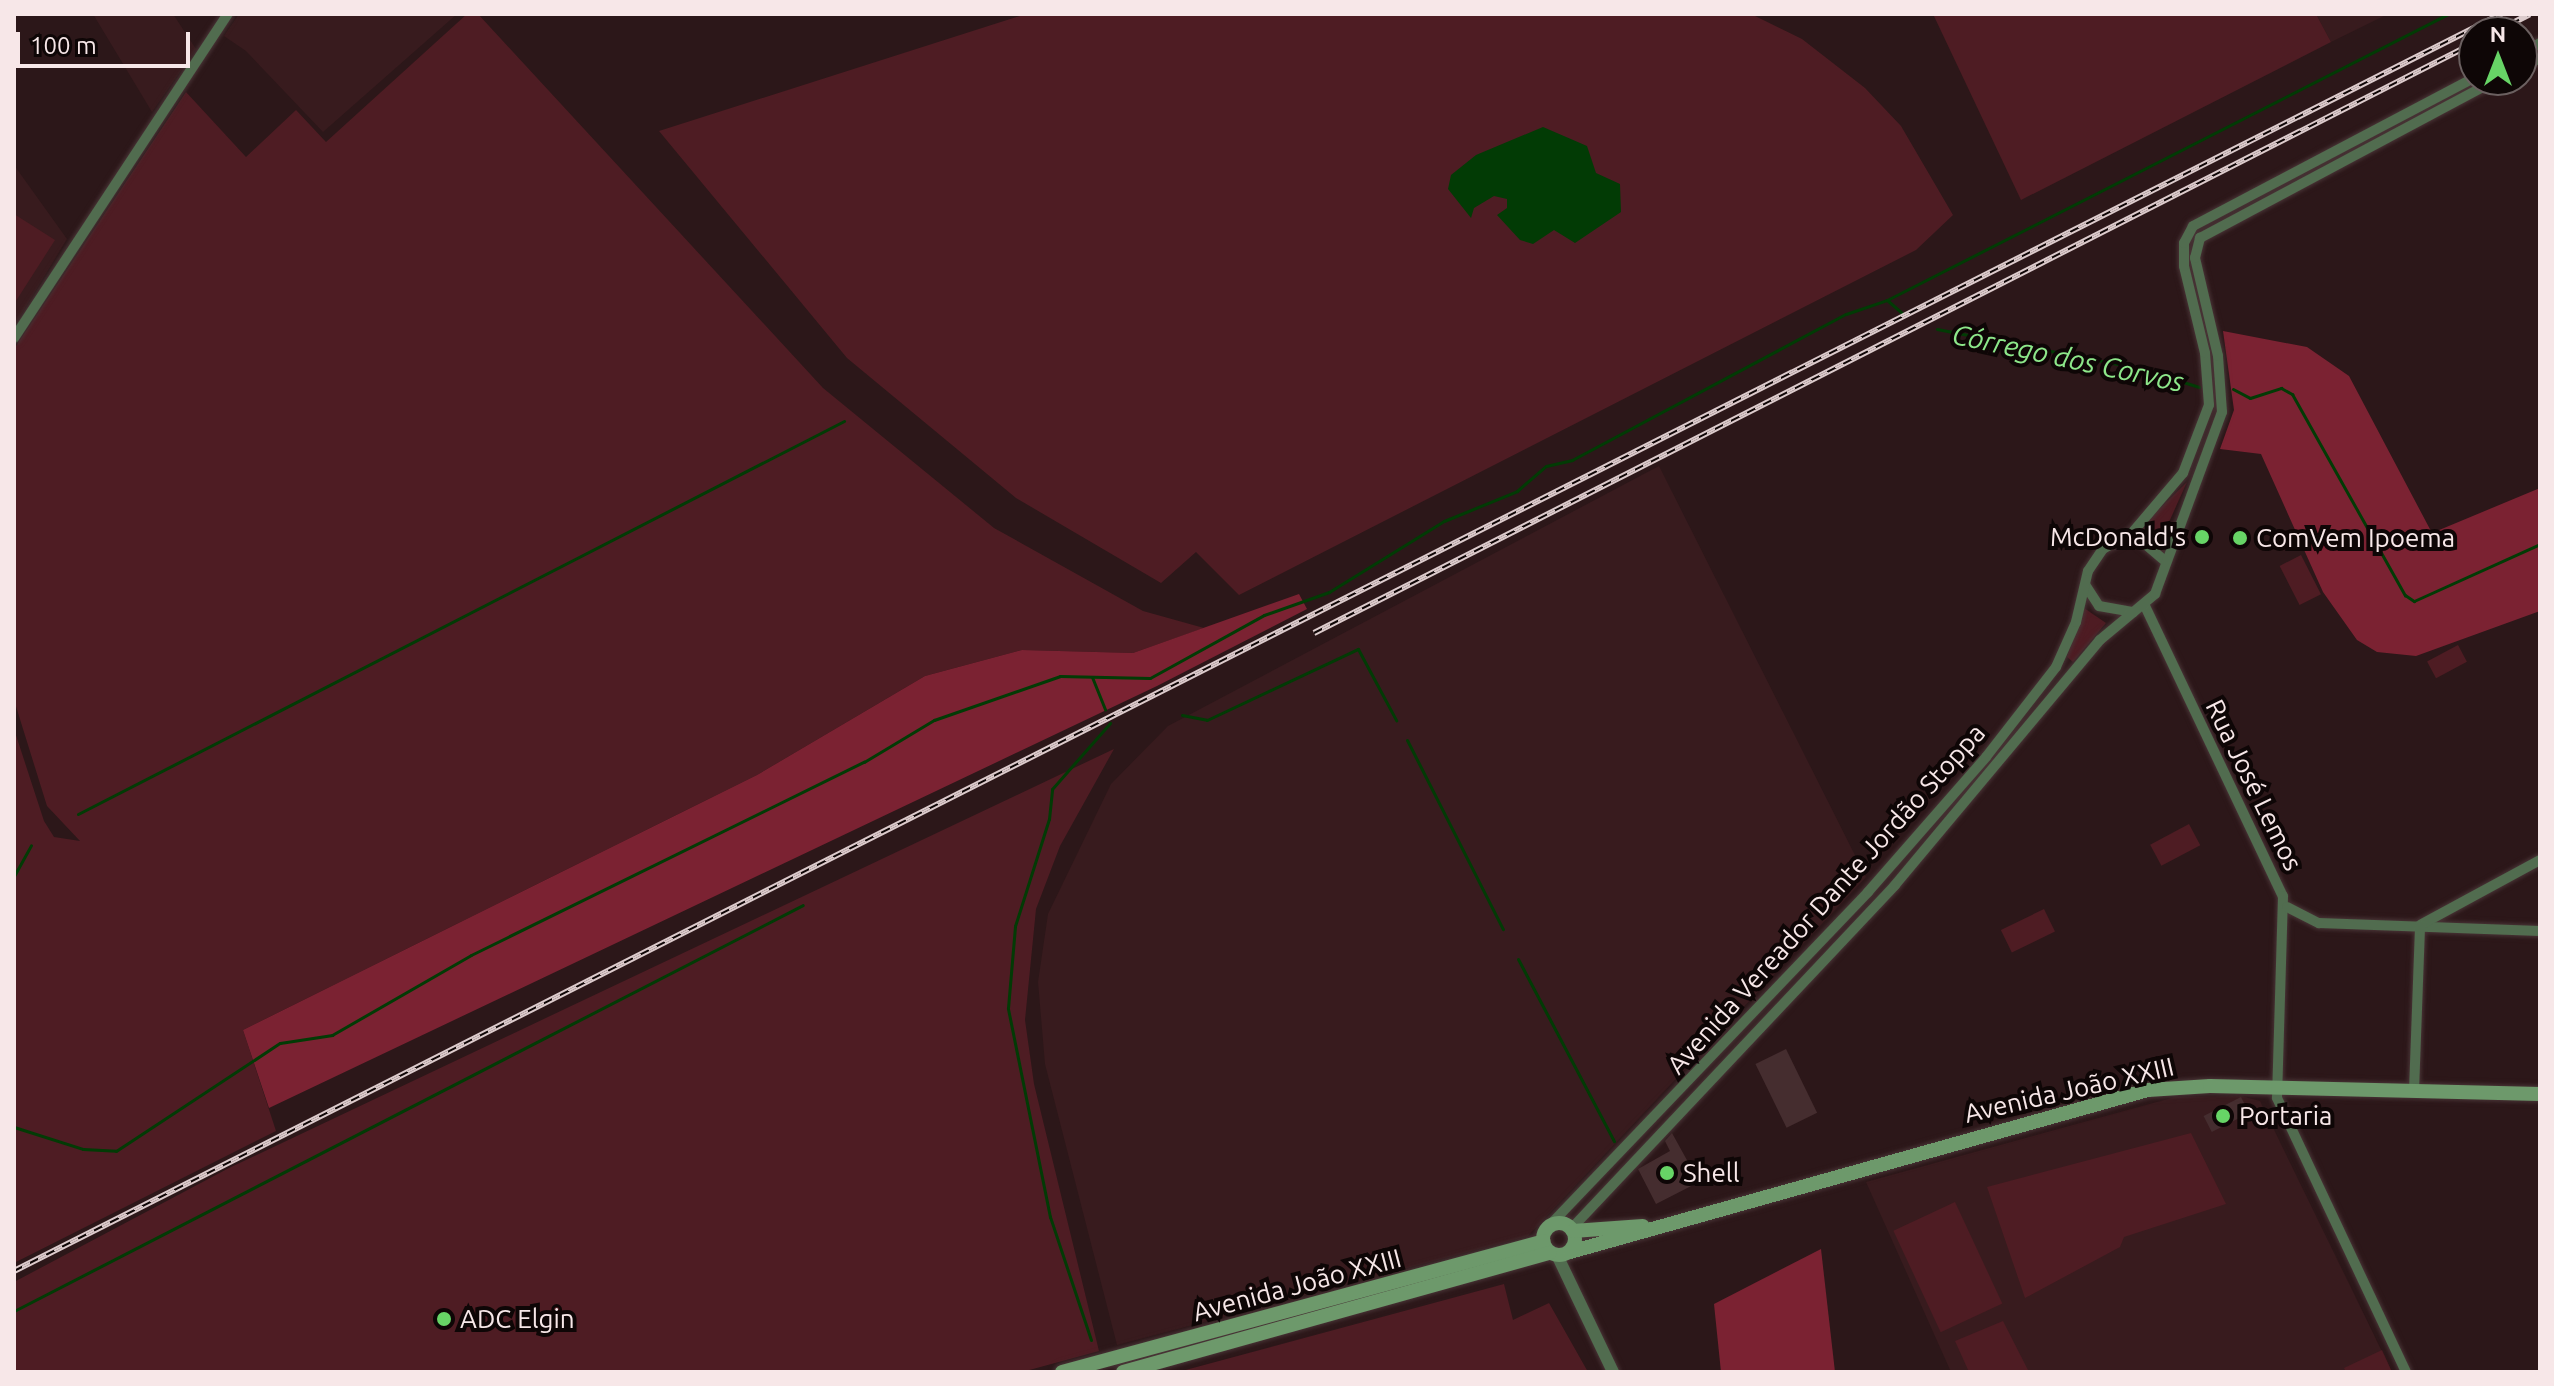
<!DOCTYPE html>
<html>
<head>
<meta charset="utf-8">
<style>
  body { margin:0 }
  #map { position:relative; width:2554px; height:1386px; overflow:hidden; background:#2c1719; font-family:Ubuntu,sans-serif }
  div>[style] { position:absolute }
  .built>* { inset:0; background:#381b1e }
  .green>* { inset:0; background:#4e1c23; transform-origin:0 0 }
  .forest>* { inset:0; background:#7b2232 }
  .water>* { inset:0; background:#023b05 }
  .stream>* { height:3px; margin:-1.5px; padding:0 1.5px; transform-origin:1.5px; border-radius:1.5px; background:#023b05 }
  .building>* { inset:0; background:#452d2f; transform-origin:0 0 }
  .roads { filter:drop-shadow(0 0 2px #483436) drop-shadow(0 0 2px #483436) }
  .minor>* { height:10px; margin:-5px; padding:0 5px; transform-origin:5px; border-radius:5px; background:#516c4f }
  .tertiary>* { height:12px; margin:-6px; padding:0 6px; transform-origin:6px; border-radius:6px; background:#516c4f }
  .secondary>* { height:14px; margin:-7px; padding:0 7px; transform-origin:7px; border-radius:7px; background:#6d996b }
  .secondary>.ring { margin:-7px; padding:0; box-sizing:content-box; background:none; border:14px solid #6d996b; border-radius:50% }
  .rail>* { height:6px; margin-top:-3px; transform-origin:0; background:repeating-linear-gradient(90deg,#0e0606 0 9px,#dccbcc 0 18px); box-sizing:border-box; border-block:2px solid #dccbcc }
  .dots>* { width:22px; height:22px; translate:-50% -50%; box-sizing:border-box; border:4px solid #0e0606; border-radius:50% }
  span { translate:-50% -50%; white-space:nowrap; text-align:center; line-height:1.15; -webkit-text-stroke:8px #0e0606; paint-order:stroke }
  .poi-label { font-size:26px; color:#f7e7e8 }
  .right { translate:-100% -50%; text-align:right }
  .left { translate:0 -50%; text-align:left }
  .street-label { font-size:26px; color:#f7e7e8 }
  .water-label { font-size:28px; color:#8de78a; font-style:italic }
  .frame { position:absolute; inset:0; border:16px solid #f7e7e8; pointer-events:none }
  .north { position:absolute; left:2458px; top:16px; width:80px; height:80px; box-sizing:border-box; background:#0e0606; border:2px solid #6b6060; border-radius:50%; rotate:0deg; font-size:22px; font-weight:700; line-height:32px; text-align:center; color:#f7e7e8 }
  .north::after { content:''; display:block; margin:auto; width:28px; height:36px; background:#67d466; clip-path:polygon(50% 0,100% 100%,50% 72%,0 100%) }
  .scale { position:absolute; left:16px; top:32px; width:174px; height:36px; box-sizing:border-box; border:4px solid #f7e7e8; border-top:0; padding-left:10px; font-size:24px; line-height:28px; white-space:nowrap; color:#f7e7e8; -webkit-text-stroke:6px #0e0606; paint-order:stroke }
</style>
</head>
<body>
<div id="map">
  <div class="built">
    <div style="clip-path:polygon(93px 14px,173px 14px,196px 49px,152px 112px)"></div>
    <div style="clip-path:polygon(239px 14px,457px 14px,323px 132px,246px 51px,224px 36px)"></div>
    <div style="clip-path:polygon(2316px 14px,2388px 14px,2331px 42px)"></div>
    <div style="clip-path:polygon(14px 165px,67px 239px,14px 326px)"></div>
    <div style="clip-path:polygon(1659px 466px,1866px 877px,1528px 1236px,1117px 1345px,1045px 1064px,1038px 982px,1048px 914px,1111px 784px,1168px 726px)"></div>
    <div style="clip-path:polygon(2241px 1096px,2260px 1101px,2392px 1372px,1951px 1372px,1866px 1182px,2175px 1097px)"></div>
  </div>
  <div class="green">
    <div style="clip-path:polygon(467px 14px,478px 14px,823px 388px,994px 528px,1143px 611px,1204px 628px,1133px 653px,1022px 650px,925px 676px,757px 775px,243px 1030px,276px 1131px,14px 1263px,14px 729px,44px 821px,54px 837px,80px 841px,47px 806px,14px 700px,14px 349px,186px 92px,246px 157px,296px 110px,326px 142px)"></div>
    <div style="clip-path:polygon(1026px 14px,1751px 14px,1802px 39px,1865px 88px,1901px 126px,1953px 215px,1916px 250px,1239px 595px,1196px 552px,1161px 583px,1016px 498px,847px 358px,659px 131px)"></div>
    <div style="clip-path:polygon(1933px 14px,2316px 14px,2331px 42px,2021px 200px)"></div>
    <div style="clip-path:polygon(14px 214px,55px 240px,14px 304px)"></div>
    <div style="clip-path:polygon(2187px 482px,2160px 542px,2156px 543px,2138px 530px)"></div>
    <div style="left:2301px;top:555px;width:44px;height:24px;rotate:63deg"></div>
    <div style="clip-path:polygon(2084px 608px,2106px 623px,2073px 662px,2067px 657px)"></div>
    <div style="left:2458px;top:645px;width:19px;height:35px;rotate:62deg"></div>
    <div style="clip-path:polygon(1114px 749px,1060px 846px,1036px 909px,1025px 1020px,1034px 1084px,1099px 1351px,1022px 1372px,14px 1372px,14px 1282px,229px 1168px)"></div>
    <div style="left:2189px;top:824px;width:24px;height:44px;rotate:62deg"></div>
    <div style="left:2044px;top:909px;width:25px;height:48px;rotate:64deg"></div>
    <div style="clip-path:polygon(2191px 1133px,2226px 1204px,2124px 1237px,2120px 1247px,2025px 1298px,1987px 1187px)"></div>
    <div style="left:1955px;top:1202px;width:112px;height:68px;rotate:65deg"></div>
    <div style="clip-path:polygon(1504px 1284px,1513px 1320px,1549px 1303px,1588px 1372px,1178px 1372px)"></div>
    <div style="clip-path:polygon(2003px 1321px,2029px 1372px,1969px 1372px,1955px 1341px)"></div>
    <div style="clip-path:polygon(2382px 1350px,2392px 1372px,2346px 1372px,2344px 1368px)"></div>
  </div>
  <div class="forest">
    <div style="clip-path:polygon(2223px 331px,2307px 347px,2349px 376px,2432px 533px,2540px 488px,2540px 611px,2416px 656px,2377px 652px,2357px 640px,2323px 592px,2261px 454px,2220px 449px,2234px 410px)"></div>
    <div style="clip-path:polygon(1299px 594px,1307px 609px,1157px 686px,269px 1108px,243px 1030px,757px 775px,925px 676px,1022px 650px,1133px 653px)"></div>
    <div style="clip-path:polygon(1821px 1249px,1835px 1372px,1721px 1372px,1714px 1304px)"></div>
  </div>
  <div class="water">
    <div style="clip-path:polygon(1543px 127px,1587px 146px,1596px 173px,1620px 184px,1621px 212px,1575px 243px,1554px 230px,1533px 244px,1520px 240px,1497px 215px,1507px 208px,1507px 199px,1494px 196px,1474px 208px,1471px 218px,1448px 189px,1451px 175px,1476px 155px)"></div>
  </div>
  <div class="stream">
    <div style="left:1887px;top:300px;width:20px;rotate:41deg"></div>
    <div style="left:1937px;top:329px;width:205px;rotate:11deg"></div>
    <div style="left:2138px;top:368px;width:64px;rotate:17.3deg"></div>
    <div style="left:2233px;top:389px;width:19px;rotate:28deg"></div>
    <div style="left:2250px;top:398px;width:33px;rotate:-18deg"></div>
    <div style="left:2281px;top:388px;width:13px;rotate:29deg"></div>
    <div style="left:2292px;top:394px;width:231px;rotate:60.7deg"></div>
    <div style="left:2405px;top:595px;width:11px;rotate:34deg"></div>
    <div style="left:2414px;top:601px;width:138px;rotate:-24.3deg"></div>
    <div style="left:1092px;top:677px;width:35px;rotate:68deg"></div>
    <div style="left:1182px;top:715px;width:25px;rotate:11deg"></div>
    <div style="left:1207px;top:720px;width:167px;rotate:-25.2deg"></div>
    <div style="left:1358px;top:649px;width:81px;rotate:61.8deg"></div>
    <div style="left:1407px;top:740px;width:212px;rotate:63.1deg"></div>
    <div style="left:78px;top:814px;width:861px;rotate:-27.16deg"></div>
    <div style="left:14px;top:876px;width:35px;rotate:-61deg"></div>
    <div style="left:1518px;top:959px;width:206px;rotate:62.2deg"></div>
    <div style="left:14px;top:1127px;width:72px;rotate:17.7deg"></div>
    <div style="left:83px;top:1149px;width:33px;rotate:3deg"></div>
    <div style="left:116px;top:1151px;width:196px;rotate:-33.4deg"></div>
    <div style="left:280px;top:1043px;width:53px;rotate:-8.7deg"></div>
    <div style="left:332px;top:1035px;width:160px;rotate:-29.9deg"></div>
    <div style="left:471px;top:955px;width:438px;rotate:-26.2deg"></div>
    <div style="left:864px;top:762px;width:82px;rotate:-31deg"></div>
    <div style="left:934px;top:720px;width:133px;rotate:-19.2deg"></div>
    <div style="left:1060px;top:676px;width:90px;rotate:1.3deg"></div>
    <div style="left:1150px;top:678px;width:130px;rotate:-28.9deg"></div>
    <div style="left:1264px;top:615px;width:69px;rotate:-19.5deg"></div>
    <div style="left:1329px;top:592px;width:135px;rotate:-31.7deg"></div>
    <div style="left:1444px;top:521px;width:79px;rotate:-22.3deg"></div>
    <div style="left:1517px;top:491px;width:38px;rotate:-41deg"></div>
    <div style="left:1546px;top:466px;width:27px;rotate:-13deg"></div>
    <div style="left:1572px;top:460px;width:310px;rotate:-28.1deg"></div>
    <div style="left:1846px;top:314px;width:43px;rotate:-18.9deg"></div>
    <div style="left:1887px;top:300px;width:630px;rotate:-27.01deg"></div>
    <div style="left:14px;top:1311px;width:887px;rotate:-27.23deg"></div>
    <div style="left:1091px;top:1340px;width:130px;rotate:-108.4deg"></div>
    <div style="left:1050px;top:1217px;width:213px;rotate:-101.4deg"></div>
    <div style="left:1008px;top:1008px;width:82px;rotate:-85.1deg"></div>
    <div style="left:1015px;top:926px;width:112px;rotate:-72.4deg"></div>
    <div style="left:1049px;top:819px;width:30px;rotate:-84deg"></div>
    <div style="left:1052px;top:789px;width:88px;rotate:-48.7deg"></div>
  </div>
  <div class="building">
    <div style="left:1786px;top:1049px;width:71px;height:34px;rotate:64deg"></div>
    <div style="left:2241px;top:1097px;width:18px;height:42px;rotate:63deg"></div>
    <div style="clip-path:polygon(1672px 1133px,1699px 1182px,1656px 1204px,1638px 1169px,1670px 1151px,1665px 1141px)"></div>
  </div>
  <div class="roads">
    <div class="minor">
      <div style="left:2522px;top:53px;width:21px;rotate:-29deg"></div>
      <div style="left:2522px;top:67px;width:20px;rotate:-27deg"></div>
      <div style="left:14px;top:338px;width:388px;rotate:-56.6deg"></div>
      <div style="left:2132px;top:533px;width:42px;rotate:40.2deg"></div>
      <div style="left:2086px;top:586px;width:24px;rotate:57deg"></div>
      <div style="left:2099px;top:606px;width:35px;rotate:10deg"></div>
      <div style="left:2145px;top:606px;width:321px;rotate:64.6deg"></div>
      <div style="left:2283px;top:896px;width:202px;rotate:91.7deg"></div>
      <div style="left:2277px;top:1098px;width:303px;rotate:64.8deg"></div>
      <div style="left:2287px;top:907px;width:36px;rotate:27deg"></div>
      <div style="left:2319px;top:923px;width:221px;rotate:2.1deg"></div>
      <div style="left:2422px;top:924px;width:134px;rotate:-28.5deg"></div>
      <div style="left:2414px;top:1091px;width:166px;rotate:-87.9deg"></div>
      <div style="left:1549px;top:1226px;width:462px;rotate:-46.3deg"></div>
      <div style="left:1868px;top:892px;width:179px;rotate:-48.8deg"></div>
      <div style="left:1986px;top:757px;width:114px;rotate:-52.1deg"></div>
      <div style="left:2056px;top:667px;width:49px;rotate:-66deg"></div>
      <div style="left:2076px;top:622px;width:52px;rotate:-76.8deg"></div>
      <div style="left:2088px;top:571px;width:27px;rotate:-56deg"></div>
      <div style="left:2103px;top:549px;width:33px;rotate:-29deg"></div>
      <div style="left:2132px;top:533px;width:79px;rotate:-49.6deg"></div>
      <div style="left:2183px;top:473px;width:73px;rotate:-69.1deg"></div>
      <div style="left:2209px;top:405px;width:52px;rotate:-94.4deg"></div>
      <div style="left:2205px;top:353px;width:89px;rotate:-103.6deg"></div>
      <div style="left:2184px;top:266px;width:23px;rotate:-90deg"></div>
      <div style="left:2184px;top:243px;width:19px;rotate:-62deg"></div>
      <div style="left:2193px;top:226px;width:318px;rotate:-27.8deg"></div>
      <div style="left:1572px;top:1228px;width:471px;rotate:-46.7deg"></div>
      <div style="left:1895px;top:885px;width:319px;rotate:-50.1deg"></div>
      <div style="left:2100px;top:640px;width:72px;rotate:-39.9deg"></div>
      <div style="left:2155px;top:594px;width:194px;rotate:-69.8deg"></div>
      <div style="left:2222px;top:412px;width:56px;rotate:-94.1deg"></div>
      <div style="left:2218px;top:356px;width:101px;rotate:-103.2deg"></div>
      <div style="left:2195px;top:258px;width:21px;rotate:-76deg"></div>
      <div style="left:2200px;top:238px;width:336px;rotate:-28.1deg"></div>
    </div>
    <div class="tertiary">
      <div style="left:1557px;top:1255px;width:130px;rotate:64.4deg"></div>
    </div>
    <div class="secondary">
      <div class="ring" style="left:1543px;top:1223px;width:18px;height:18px"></div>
      <div style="left:1573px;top:1231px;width:70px;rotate:-4.1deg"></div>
      <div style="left:1570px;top:1252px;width:600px;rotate:-15.66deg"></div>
      <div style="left:2148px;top:1090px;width:62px;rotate:-3.7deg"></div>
      <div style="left:2210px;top:1086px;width:330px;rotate:1.4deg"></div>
      <div style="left:1062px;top:1372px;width:499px;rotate:-15.2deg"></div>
      <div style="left:1123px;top:1372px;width:443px;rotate:-15.6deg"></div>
    </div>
  </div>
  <div class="rail">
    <div style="left:2495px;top:32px;width:39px;rotate:-27deg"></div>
    <div style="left:1314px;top:633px;width:1301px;rotate:-26.96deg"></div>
    <div style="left:14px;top:1271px;width:2787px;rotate:-26.81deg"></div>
  </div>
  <div class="dots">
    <div style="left:2202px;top:537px;background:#67d466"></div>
    <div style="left:2240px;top:538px;background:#67d466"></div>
    <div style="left:2223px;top:1116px;background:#67d466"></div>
    <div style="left:1667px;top:1173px;background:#67d466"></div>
    <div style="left:444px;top:1319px;background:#67d466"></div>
  </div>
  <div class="poi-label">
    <span class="right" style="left:2186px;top:537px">McDonald's</span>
    <span class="left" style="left:2256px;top:538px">ComVem Ipoema</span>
    <span class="left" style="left:2239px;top:1116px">Portaria</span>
    <span class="left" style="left:1683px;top:1173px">Shell</span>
    <span class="left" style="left:460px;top:1319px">ADC Elgin</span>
  </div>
  <div class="street-label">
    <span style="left:2254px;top:785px;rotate:64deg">Rua José Lemos</span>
    <span style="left:1826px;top:899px;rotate:-48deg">Avenida Vereador Dante Jordão Stoppa</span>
    <span style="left:2069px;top:1090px;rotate:-13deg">Avenida João XXIII</span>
    <span style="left:1297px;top:1285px;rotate:-15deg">Avenida João XXIII</span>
  </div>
  <div class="water-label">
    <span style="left:2068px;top:358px;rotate:12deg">Córrego dos Corvos</span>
  </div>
  <div class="frame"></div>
  <div class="north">N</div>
  <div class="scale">100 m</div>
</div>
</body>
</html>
